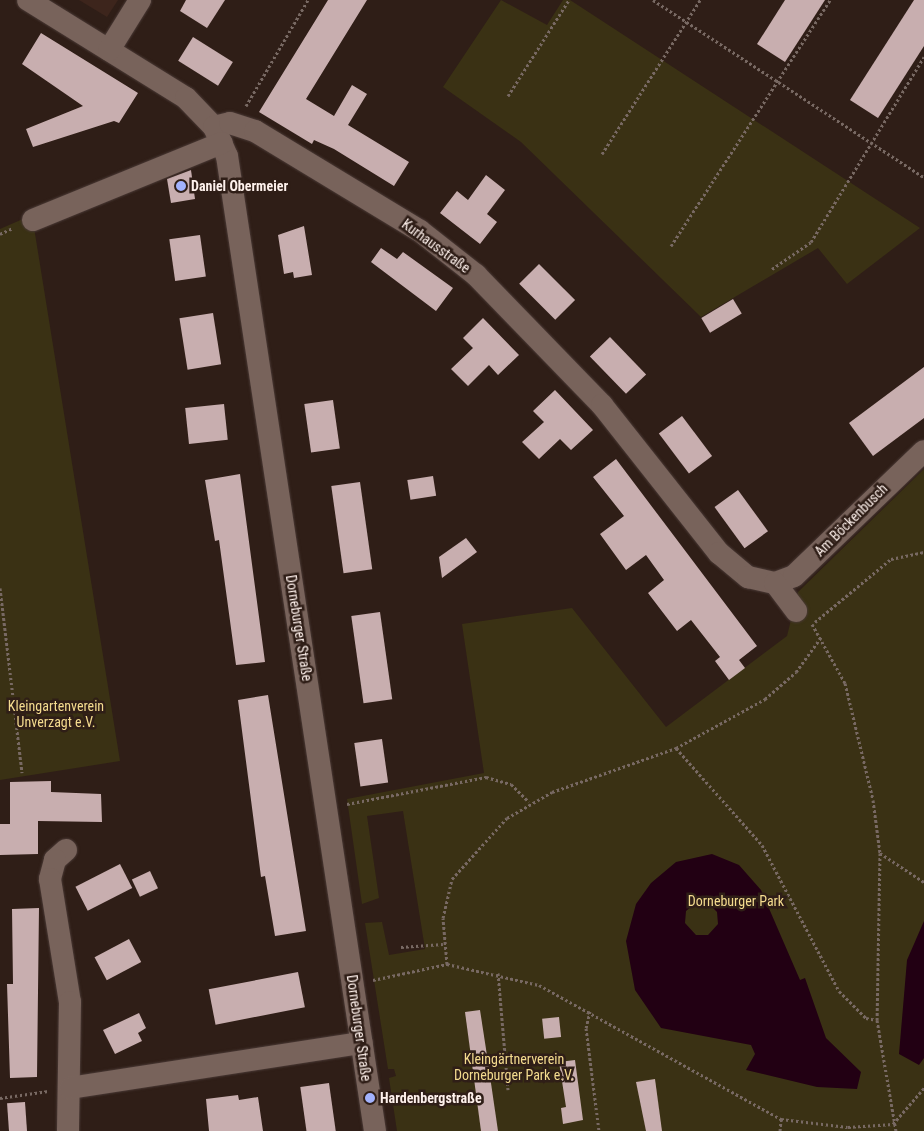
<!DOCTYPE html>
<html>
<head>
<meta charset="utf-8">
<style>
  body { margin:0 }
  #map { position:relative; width:924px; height:1131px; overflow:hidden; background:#2f1e17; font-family:"Roboto Condensed",sans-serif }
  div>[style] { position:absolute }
  .built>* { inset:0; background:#3d251c }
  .green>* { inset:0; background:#3a3114 }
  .water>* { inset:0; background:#220013 }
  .building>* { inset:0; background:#c8aeaf; transform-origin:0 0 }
  .path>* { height:3px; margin-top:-1.5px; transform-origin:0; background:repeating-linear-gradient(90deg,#786963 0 2.5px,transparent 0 5px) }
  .roads { filter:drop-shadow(0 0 1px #4a3a36) drop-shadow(0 0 1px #4a3a36) }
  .minor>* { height:22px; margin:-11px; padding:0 11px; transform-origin:11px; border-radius:11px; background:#78635b }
  .dots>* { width:14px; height:14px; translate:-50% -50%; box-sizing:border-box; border:2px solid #2f1e17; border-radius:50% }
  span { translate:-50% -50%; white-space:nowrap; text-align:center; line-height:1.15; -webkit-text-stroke:5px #2f1e17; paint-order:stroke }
  .poi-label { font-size:14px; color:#fef1ec; font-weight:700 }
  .left { translate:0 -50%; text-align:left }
  .street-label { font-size:14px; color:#fef1ec }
  .park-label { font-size:14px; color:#f4db8f }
</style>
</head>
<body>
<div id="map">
  <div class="built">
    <div style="clip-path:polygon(79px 0,118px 0,107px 17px)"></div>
  </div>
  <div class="green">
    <div style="clip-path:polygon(501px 0,547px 25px,563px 0,570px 0,920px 228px,847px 284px,818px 248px,701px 317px,521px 142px,443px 87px)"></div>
    <div style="clip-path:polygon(32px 215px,120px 761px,0 780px,0 229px)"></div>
    <div style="clip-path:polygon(924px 469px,924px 1131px,397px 1131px,389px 1078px,396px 1076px,394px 1069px,388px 1069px,365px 923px,382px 922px,389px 955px,425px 949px,403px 811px,367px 816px,379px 898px,362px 904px,347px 799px,484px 773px,462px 624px,572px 608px,666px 727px,787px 636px,798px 592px)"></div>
  </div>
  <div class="water">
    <div style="clip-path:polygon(evenodd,712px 854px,739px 865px,761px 890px,800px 980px,805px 978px,826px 1038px,861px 1072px,857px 1089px,817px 1087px,746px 1070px,755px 1054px,751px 1045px,661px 1028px,635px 990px,626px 941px,636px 904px,651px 883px,676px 862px,712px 854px,697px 902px,709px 904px,717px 912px,718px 924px,708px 935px,696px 935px,685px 923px,686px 911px,697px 902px)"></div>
    <div style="clip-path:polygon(924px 921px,924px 1058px,919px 1065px,899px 1054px,907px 960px)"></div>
  </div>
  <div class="building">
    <div style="clip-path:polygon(186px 0,225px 0,207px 28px,180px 11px)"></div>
    <div style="clip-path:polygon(328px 0,367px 0,306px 99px,334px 116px,352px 85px,367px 94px,348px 125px,409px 162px,394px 186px,334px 149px,314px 140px,312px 144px,259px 112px)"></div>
    <div style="clip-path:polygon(785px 0,825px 0,785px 62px,757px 44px)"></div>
    <div style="clip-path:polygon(914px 0,924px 0,924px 46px,878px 118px,850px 100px)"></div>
    <div style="clip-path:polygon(41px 33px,138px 93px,119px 123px,114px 121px,33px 147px,26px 129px,83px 106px,22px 64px)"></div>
    <div style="left:193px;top:37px;width:47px;height:28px;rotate:32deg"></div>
    <div style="clip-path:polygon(191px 170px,195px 199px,171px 203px,167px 179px)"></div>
    <div style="clip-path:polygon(486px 175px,505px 190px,487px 214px,497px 222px,480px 244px,440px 213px,457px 191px,468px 200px)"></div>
    <div style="clip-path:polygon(304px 226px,312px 275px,294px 278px,293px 272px,284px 274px,278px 235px)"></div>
    <div style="left:200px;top:235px;width:42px;height:31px;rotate:82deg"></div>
    <div style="clip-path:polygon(381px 248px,397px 259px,403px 252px,453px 288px,436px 311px,371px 262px)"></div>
    <div style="left:539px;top:264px;width:51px;height:28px;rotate:45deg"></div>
    <div style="left:733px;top:299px;width:17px;height:37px;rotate:59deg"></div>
    <div style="left:213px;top:313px;width:52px;height:34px;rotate:81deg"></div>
    <div style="clip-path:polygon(483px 318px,519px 355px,498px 375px,489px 365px,468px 386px,451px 369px,473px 348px,463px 338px)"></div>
    <div style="left:610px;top:337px;width:52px;height:28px;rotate:46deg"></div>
    <div style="clip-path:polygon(924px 367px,924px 418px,873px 456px,849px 423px)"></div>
    <div style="clip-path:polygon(555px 390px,593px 430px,571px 450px,560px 439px,539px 459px,522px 442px,544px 422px,533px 411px)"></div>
    <div style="left:333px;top:400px;width:49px;height:29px;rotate:82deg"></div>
    <div style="left:224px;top:404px;width:36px;height:39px;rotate:84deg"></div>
    <div style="left:682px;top:416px;width:50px;height:29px;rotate:53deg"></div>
    <div style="clip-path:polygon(616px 459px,757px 646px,739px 660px,745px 668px,729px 680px,715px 661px,720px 657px,691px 620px,677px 631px,648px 593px,664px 580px,646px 555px,626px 570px,600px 534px,624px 516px,593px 477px)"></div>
    <div style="clip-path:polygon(240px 474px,265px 662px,236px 665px,219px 540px,215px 541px,205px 480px)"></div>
    <div style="left:433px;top:476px;width:20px;height:26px;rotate:81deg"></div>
    <div style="left:360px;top:482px;width:88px;height:29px;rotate:82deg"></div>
    <div style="left:738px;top:490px;width:51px;height:29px;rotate:54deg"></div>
    <div style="clip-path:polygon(466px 538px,477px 552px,442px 578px,439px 557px)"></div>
    <div style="left:380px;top:612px;width:88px;height:29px;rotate:82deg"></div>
    <div style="clip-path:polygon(268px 695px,306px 931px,275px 936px,265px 876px,261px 877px,238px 700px)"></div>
    <div style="left:382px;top:739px;width:44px;height:28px;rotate:82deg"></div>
    <div style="clip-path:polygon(51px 781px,51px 792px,101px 794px,102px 822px,38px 821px,38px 854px,0 855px,0 824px,10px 824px,10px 782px)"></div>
    <div style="left:120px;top:864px;width:27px;height:50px;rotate:63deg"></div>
    <div style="left:150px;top:871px;width:19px;height:20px;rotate:65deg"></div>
    <div style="clip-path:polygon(39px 908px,37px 1077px,10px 1078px,7px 984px,13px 984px,12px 909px)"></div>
    <div style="left:129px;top:939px;width:26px;height:39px;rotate:62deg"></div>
    <div style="left:298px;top:972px;width:36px;height:91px;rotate:79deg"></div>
    <div style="clip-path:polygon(480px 1010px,486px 1049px,498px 1131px,481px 1131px,465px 1012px)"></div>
    <div style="clip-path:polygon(139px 1013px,146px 1028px,138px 1033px,142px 1041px,115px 1054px,103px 1030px)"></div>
    <div style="left:559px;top:1017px;width:20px;height:17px;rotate:84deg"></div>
    <div style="clip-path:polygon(575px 1060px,583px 1120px,563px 1124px,561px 1108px,566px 1107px,559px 1062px)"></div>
    <div style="clip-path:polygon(655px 1079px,662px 1131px,646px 1131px,636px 1082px)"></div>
    <div style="left:329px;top:1083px;width:49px;height:29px;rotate:82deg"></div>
    <div style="clip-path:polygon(238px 1095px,239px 1100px,258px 1097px,263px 1131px,209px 1131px,206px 1099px)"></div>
    <div style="left:25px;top:1102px;width:29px;height:18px;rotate:86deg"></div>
  </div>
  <div class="path">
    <div style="left:653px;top:0;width:324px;rotate:33.2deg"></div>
    <div style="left:508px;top:96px;width:114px;rotate:-57.6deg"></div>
    <div style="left:246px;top:106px;width:123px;rotate:-59.7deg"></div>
    <div style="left:602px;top:154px;width:183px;rotate:-57.5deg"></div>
    <div style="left:0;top:234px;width:14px;rotate:-25deg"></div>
    <div style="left:671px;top:246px;width:293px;rotate:-57.1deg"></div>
    <div style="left:772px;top:269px;width:47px;rotate:-34.7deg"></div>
    <div style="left:811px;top:242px;width:217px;rotate:-58.6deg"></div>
    <div style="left:0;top:588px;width:186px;rotate:83.2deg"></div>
    <div style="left:815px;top:622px;width:99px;rotate:-39.7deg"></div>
    <div style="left:891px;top:559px;width:34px;rotate:-12deg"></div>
    <div style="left:812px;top:624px;width:68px;rotate:60.8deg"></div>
    <div style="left:845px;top:683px;width:120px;rotate:76.5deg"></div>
    <div style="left:873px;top:800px;width:53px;rotate:82.5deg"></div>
    <div style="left:880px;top:853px;width:167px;rotate:91deg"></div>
    <div style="left:877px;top:1020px;width:113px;rotate:80.3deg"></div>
    <div style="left:676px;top:748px;width:130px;rotate:48.4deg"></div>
    <div style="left:762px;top:845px;width:165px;rotate:62.2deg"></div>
    <div style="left:839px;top:991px;width:38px;rotate:45deg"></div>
    <div style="left:866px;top:1018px;width:11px;rotate:10deg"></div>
    <div style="left:347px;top:804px;width:142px;rotate:-11deg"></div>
    <div style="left:486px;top:777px;width:26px;rotate:16deg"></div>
    <div style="left:511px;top:784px;width:25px;rotate:45deg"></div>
    <div style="left:880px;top:853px;width:53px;rotate:33.4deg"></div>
    <div style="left:401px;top:947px;width:42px;rotate:-4.1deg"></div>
    <div style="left:447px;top:964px;width:46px;rotate:-95deg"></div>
    <div style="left:443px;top:918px;width:40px;rotate:-77deg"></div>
    <div style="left:452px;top:879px;width:82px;rotate:-48deg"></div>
    <div style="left:507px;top:818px;width:52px;rotate:-30deg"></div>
    <div style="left:552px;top:792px;width:132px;rotate:-19.5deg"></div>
    <div style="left:676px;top:748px;width:102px;rotate:-28.8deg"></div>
    <div style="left:765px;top:699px;width:41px;rotate:-41.1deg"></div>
    <div style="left:796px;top:672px;width:44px;rotate:-54.2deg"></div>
    <div style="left:498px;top:973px;width:117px;rotate:85.1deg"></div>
    <div style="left:373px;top:980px;width:76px;rotate:-12.2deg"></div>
    <div style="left:447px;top:964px;width:94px;rotate:12.9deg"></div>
    <div style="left:539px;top:985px;width:277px;rotate:29deg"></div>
    <div style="left:781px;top:1119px;width:67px;rotate:6.8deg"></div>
    <div style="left:848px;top:1127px;width:45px;rotate:-3.8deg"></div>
    <div style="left:893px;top:1124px;width:48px;rotate:-49.3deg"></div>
    <div style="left:590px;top:1011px;width:17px;rotate:103deg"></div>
    <div style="left:586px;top:1028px;width:104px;rotate:82.8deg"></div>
    <div style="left:0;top:1098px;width:49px;rotate:-8.3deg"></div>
    <div style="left:780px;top:1131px;width:12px;rotate:-85deg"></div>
  </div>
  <div class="roads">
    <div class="minor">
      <div style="left:28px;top:0;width:186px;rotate:31.8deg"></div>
      <div style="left:186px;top:98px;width:40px;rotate:46deg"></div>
      <div style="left:214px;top:127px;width:32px;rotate:66deg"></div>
      <div style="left:227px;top:156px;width:986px;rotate:81.37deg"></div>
      <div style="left:109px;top:50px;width:59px;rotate:-58.2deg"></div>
      <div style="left:214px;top:127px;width:16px;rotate:-14deg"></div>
      <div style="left:230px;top:123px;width:26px;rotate:18deg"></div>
      <div style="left:255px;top:131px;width:193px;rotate:31.2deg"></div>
      <div style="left:420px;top:231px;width:71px;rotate:38.2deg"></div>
      <div style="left:476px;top:275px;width:181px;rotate:45.9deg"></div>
      <div style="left:602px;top:405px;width:189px;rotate:51.7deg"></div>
      <div style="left:719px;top:553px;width:38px;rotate:40deg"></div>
      <div style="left:748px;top:577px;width:28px;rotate:13deg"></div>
      <div style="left:775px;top:583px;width:20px;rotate:-20deg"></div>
      <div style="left:794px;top:576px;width:180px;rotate:-43.9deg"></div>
      <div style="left:33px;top:220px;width:204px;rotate:-22.2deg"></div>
      <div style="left:775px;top:583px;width:35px;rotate:53deg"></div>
      <div style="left:66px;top:850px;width:15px;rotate:138deg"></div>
      <div style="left:55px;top:860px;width:20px;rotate:105deg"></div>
      <div style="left:50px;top:879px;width:125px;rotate:80.8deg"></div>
      <div style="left:70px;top:1002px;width:129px;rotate:90.9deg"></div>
      <div style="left:70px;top:1088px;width:295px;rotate:-8.8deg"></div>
    </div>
  </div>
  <div class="dots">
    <div style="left:181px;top:186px;background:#a2b2fd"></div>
    <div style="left:370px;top:1098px;background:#a2b2fd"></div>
  </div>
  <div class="poi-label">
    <span class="left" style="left:191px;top:186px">Daniel Obermeier</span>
    <span class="left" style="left:380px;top:1098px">Hardenbergstraße</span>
  </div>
  <div class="street-label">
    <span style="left:436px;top:246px;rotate:36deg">Kurhausstraße</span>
    <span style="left:851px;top:520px;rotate:-45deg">Am Böckenbusch</span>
    <span style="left:299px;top:628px;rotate:81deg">Dorneburger Straße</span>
    <span style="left:359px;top:1028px;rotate:82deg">Dorneburger Straße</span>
  </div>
  <div class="park-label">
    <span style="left:56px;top:714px">Kleingartenverein<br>Unverzagt e.V.</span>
    <span style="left:736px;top:901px">Dorneburger Park</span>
    <span style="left:514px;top:1067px">Kleingärtnerverein<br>Dorneburger Park e.V.</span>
  </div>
</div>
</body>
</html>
